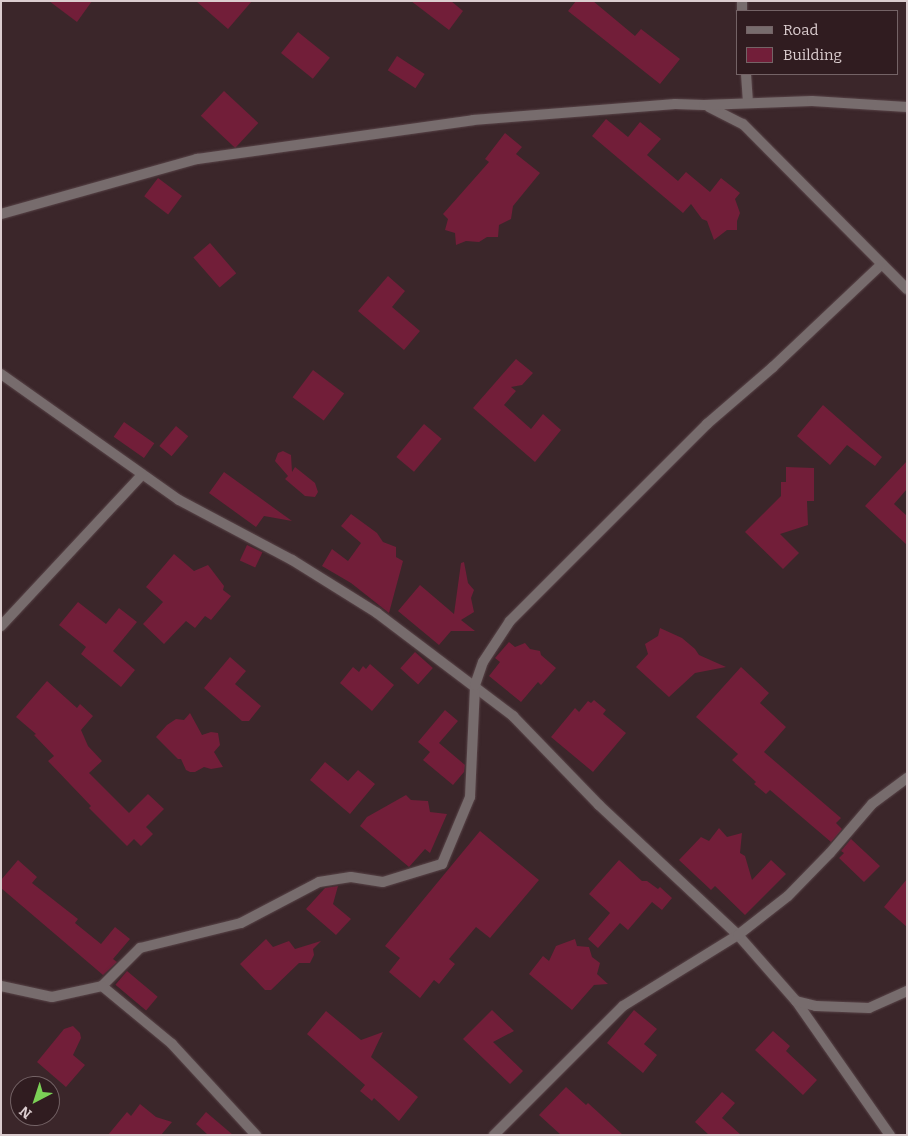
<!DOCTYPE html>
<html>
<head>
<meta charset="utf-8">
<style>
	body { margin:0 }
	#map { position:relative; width:908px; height:1136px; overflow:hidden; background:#3b262a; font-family:Bitter,serif }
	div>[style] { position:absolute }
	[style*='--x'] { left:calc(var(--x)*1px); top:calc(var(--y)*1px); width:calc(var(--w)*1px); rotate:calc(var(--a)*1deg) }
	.building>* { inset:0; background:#721e39; transform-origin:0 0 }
	.roads { filter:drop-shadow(0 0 1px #584448) drop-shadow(0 0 1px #584448) }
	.minor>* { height:10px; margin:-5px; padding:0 5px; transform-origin:5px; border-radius:5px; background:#776c6d }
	span { translate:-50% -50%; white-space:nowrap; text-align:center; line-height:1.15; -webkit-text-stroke:5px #301c20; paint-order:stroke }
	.frame { position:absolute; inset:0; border:2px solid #dbcdcf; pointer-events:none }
	.legend { position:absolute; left:736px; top:10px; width:162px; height:65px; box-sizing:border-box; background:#301c20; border:1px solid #746366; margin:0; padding:6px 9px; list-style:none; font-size:15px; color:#dbcdcf }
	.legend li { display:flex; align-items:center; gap:10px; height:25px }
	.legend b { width:25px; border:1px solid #746366 }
	.north { position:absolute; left:10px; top:1076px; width:50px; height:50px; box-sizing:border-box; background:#301c20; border:1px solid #746366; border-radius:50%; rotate:220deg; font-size:14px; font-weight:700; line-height:20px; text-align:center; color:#dbcdcf }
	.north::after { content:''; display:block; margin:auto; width:18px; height:22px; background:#7bd156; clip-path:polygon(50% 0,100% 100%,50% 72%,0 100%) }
</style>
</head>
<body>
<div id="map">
	<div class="building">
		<i style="clip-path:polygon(49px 1px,92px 1px,77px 22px)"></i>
		<i style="clip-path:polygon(196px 1px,252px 1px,228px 29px)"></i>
		<i style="clip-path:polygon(411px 1px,451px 1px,463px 11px,449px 30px)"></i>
		<i style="clip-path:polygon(576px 1px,593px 1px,635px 36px,641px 29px,680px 59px,660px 84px,568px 11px)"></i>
		<i style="left:298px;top:32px;width:41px;height:27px;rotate:39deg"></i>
		<i style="left:397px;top:56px;width:33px;height:17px;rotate:33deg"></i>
		<i style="left:224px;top:91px;width:47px;height:34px;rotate:43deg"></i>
		<i style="clip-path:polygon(606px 119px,628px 137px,640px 122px,661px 139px,647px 155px,678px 181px,686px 172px,710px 192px,721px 178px,740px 193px,735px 199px,740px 213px,737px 221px,737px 230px,727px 230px,714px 240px,707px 221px,702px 219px,691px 204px,683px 213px,592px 136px)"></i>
		<i style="clip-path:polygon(505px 133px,522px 147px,516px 154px,540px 173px,513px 206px,511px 219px,499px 225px,498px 237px,487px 237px,479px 242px,466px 241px,456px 245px,455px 233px,445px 230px,448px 219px,443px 214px,489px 162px,485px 159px)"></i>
		<i style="left:158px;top:178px;width:30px;height:23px;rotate:37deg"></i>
		<i style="left:210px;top:243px;width:40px;height:22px;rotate:49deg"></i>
		<i style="clip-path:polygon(388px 276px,405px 291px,392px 307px,420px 331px,404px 350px,358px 311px)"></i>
		<i style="clip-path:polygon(516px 359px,533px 373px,522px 385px,511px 387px,516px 391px,504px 405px,531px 429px,543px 414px,561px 430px,535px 462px,473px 408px)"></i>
		<i style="left:313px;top:370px;width:39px;height:34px;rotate:37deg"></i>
		<i style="clip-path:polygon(823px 405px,882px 457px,875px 466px,847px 445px,830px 465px,797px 436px)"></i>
		<i style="left:124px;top:422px;width:37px;height:18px;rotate:35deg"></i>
		<i style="left:424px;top:424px;width:23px;height:43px;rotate:40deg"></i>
		<i style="left:176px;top:426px;width:16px;height:26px;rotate:40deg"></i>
		<i style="clip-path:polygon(283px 451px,291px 455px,292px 472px,295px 467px,315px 483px,318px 492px,315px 497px,305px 496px,285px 479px,288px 476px,275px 461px,278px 453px)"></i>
		<i style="clip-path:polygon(907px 461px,907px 489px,894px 504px,907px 516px,907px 545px,865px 506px)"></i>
		<i style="clip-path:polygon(786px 467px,814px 468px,814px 501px,807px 501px,808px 525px,780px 534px,799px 553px,783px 569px,745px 532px,781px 496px,781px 482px,786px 482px)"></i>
		<i style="clip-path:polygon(224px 472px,292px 521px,264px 516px,256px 527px,209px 493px)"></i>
		<i style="clip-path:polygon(351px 514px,377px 533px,383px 542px,396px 547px,396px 557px,403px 561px,389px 613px,351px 583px,322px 566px,332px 549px,348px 561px,361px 543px,341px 526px)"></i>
		<i style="left:247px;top:545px;width:17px;height:17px;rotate:25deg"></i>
		<i style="clip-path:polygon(174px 554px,194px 571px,208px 565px,224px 586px,223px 590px,231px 596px,211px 620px,205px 616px,195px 628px,186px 621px,164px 644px,143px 624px,163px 602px,146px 587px)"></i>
		<i style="clip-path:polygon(464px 562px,468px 583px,474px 590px,471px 598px,474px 612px,461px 620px,475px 631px,451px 631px,439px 645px,398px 611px,420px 585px,454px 614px,461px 563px)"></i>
		<i style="clip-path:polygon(78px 602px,106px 624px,119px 608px,137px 622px,113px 651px,135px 670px,121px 687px,81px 654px,86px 647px,59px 625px)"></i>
		<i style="clip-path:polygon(660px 628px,682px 638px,695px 649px,699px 655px,726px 667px,695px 673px,669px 697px,636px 667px,648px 654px,645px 644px,658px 636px)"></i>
		<i style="clip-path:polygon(509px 642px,515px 647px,525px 643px,530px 649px,540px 651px,541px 655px,556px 668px,541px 685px,538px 682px,521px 702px,489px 676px,500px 662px,495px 658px)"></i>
		<i style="left:415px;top:652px;width:24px;height:22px;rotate:42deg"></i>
		<i style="clip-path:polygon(230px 657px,246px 671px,235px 684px,261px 706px,249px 721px,242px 721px,204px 688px)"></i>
		<i style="clip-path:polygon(370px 664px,394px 685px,372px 711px,340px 683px,353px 667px,359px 672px,363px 666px,366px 669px)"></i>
		<i style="clip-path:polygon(741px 667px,769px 693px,760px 703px,786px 727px,764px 752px,841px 818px,836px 823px,842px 829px,831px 842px,770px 790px,766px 794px,754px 784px,756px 782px,732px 760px,738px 754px,696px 717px)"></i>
		<i style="clip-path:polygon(47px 681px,77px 708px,80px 704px,93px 716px,81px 730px,88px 746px,102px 761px,89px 773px,129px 813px,148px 794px,164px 809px,146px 827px,153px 834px,141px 846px,134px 839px,127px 846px,89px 808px,91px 806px,48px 761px,54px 756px,34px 735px,36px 734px,16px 717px)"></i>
		<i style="clip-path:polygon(594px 700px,606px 710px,603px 714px,626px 733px,593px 772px,551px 737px,575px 708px,579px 712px,588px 701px,591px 703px)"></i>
		<i style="clip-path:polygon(445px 710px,458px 721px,439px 743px,465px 765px,464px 772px,453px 785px,423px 760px,430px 752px,418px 742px)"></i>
		<i style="clip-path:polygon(190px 713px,202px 735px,211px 732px,218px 733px,220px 745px,214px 752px,223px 767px,211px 769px,204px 767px,195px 772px,190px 772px,186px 770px,181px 759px,178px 759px,156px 737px,167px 725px,176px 719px,184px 720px)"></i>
		<i style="clip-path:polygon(325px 762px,348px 781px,358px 770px,375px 784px,350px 814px,310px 780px)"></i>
		<i style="clip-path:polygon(406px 795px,411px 800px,428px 801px,430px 812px,447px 814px,430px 853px,425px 849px,409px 867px,360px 826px,367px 817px)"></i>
		<i style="clip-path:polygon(719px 828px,727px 837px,742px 833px,740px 853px,745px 856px,752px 880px,771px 860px,786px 874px,745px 915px,715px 886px,711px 890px,679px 860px,701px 837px,709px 841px)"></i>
		<i style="clip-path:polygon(480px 831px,539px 880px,490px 938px,476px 927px,449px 959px,455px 964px,439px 984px,434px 980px,420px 998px,389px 972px,400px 958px,385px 946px)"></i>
		<i style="clip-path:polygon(851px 839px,880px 866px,864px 882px,839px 858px,844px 853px,841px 851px)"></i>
		<i style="clip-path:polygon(18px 860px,37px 877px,32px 883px,78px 919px,75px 923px,101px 944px,115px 927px,130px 939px,113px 959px,117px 962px,103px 975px,1px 888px,1px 880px)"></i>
		<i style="clip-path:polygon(619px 860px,642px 881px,647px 881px,658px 889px,660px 887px,672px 898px,662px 910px,652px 902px,628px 930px,620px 923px,598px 948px,588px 939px,610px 913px,589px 894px)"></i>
		<i style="clip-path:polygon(907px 879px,907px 927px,884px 907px)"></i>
		<i style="clip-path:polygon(338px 886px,333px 904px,351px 919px,336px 935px,306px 909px,325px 888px)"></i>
		<i style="clip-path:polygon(266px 939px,273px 947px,289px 941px,295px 949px,321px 941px,313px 949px,314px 955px,310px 963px,299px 963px,271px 990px,265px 990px,240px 964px)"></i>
		<i style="clip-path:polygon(575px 939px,577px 946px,589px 947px,592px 957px,600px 963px,597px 974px,608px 984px,594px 985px,572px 1010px,529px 974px,543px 956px,549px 961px,556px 946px)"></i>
		<i style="left:127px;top:971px;width:40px;height:18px;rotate:40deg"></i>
		<i style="clip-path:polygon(492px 1010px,514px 1031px,493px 1042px,523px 1071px,510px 1084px,463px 1039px)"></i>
		<i style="clip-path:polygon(634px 1010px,657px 1029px,644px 1044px,657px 1055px,643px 1073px,607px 1043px)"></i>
		<i style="clip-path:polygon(326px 1011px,361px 1040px,383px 1032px,371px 1057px,418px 1097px,399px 1121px,374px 1098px,372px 1101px,360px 1091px,365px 1085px,307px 1034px)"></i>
		<i style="clip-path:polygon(73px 1026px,80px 1033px,81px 1038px,73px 1055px,85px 1065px,66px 1087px,37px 1062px,64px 1029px)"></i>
		<i style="clip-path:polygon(773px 1031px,790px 1046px,786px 1051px,817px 1080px,803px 1095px,755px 1050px)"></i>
		<i style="clip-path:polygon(566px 1087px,586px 1105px,588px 1103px,623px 1135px,561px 1135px,539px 1115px)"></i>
		<i style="clip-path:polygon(722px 1092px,735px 1103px,722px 1118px,741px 1135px,709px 1135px,695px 1122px)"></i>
		<i style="clip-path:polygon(140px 1104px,156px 1117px,172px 1122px,161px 1135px,108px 1135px,127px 1112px,131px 1116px)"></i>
		<i style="clip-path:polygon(206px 1112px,233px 1135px,208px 1135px,196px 1124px)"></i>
	</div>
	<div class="roads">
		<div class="minor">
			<i style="--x:742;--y:1;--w:10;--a:90"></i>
			<i style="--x:746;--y:74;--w:29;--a:86"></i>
			<i style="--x:709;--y:107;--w:38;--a:27"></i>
			<i style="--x:743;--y:124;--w:233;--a:45.2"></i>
			<i style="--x:1;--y:214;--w:204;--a:-15.7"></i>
			<i style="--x:197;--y:159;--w:279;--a:-8"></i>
			<i style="--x:473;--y:120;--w:203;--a:-4.5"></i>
			<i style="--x:675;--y:104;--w:29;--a:2"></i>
			<i style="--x:704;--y:105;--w:108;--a:-2.1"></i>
			<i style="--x:812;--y:101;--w:95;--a:3.6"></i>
			<i style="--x:1;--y:374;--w:218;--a:35.3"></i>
			<i style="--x:179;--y:500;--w:128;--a:28"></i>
			<i style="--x:292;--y:560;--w:100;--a:31.9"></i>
			<i style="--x:377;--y:613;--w:171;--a:37.1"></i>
			<i style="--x:513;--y:716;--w:124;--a:46"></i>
			<i style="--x:599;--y:805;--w:190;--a:43.1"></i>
			<i style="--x:738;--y:935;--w:88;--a:48.7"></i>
			<i style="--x:796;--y:1001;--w:164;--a:55"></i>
			<i style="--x:1;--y:626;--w:207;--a:-47"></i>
			<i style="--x:1;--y:986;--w:52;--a:12.2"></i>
			<i style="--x:52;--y:997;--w:51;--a:-12.4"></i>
			<i style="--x:102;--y:986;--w:54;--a:-45"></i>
			<i style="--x:140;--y:948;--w:104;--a:-13.9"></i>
			<i style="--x:241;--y:923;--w:88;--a:-27.7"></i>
			<i style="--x:319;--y:882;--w:32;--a:-9"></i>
			<i style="--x:351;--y:877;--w:32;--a:9"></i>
			<i style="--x:383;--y:882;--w:62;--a:-17"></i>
			<i style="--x:442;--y:864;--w:73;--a:-67.3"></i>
			<i style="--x:470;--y:797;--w:112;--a:-87.4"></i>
			<i style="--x:475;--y:685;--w:24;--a:-71"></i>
			<i style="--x:483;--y:662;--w:49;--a:-56.6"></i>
			<i style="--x:510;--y:621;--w:279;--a:-45"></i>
			<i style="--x:707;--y:424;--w:87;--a:-40.8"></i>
			<i style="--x:773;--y:367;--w:149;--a:-43.4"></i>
			<i style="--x:102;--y:986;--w:91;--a:39.6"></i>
			<i style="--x:172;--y:1044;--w:124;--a:47.3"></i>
			<i style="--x:796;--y:1001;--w:21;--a:14"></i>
			<i style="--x:816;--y:1006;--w:53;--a:2.2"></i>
			<i style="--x:869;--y:1008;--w:42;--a:-24.1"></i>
			<i style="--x:494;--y:1135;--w:182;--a:-45"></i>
			<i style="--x:623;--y:1006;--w:135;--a:-31.7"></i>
			<i style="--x:738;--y:935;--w:63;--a:-38"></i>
			<i style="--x:788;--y:896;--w:60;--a:-45.7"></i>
			<i style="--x:830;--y:853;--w:65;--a:-49.4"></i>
			<i style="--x:872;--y:804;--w:44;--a:-36.6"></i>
		</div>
	</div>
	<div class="frame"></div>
	<ul class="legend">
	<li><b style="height:6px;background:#776c6d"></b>Road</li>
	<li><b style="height:14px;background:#721e39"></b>Building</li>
	</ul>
	<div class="north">N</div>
</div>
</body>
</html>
